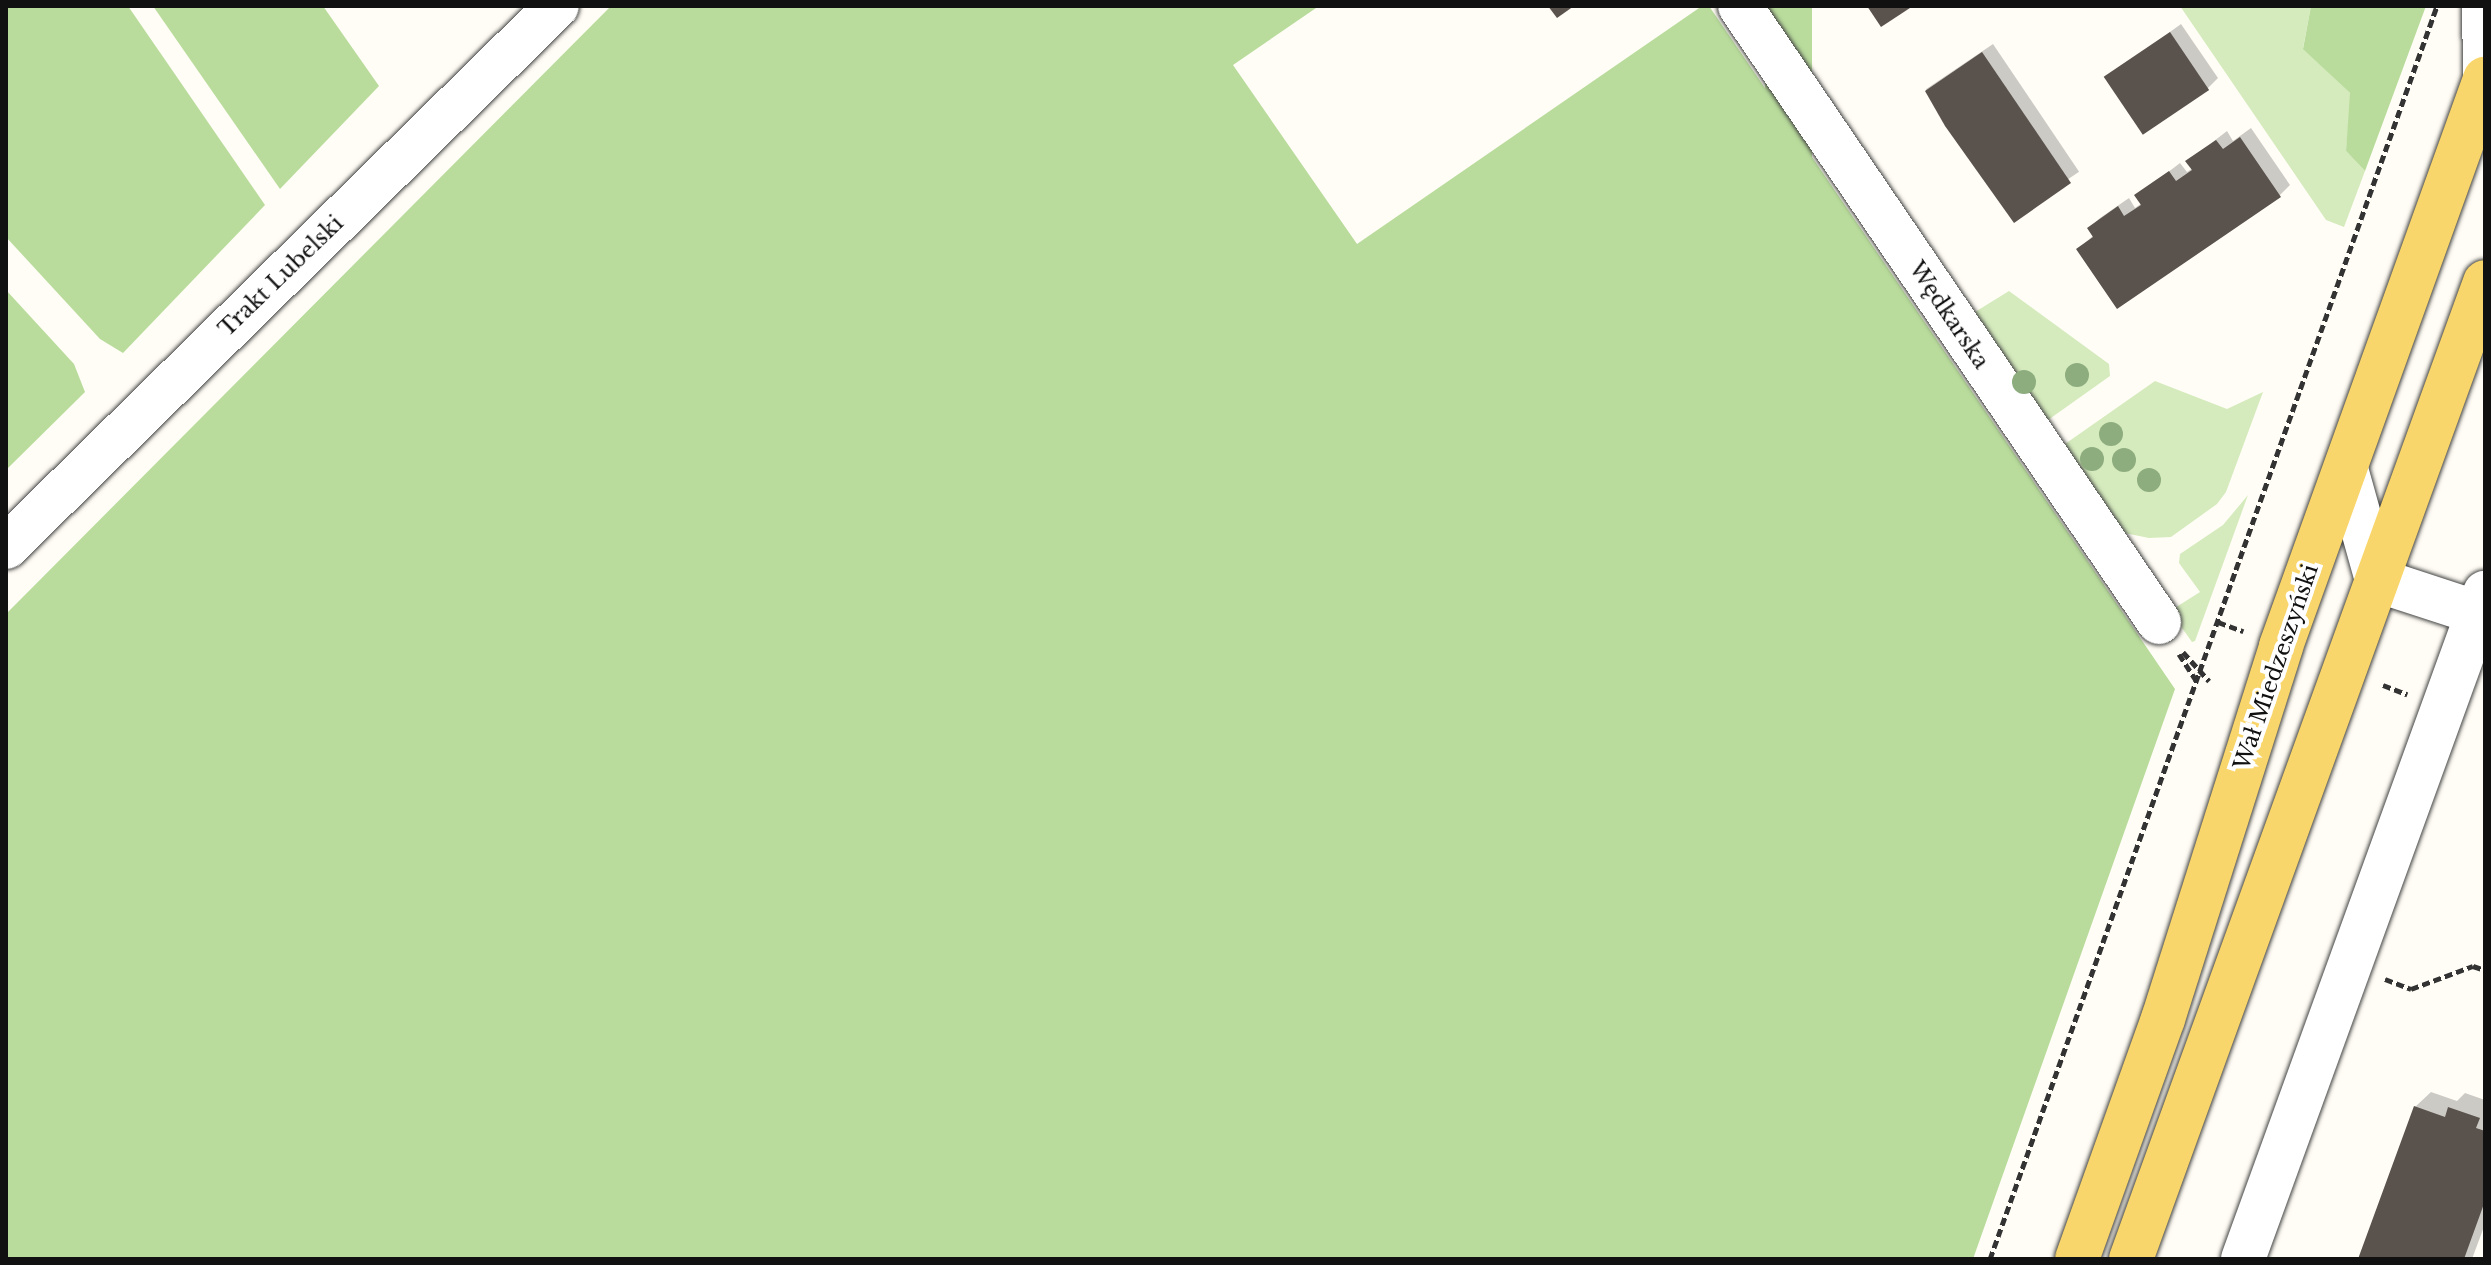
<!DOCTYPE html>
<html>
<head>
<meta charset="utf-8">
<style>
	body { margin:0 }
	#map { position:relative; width:2491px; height:1265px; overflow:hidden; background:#fffdf5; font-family:"Libre Baskerville",serif }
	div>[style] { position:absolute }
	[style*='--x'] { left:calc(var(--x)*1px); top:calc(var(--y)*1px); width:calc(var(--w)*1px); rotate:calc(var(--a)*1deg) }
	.green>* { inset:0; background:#d5ebbd }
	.forest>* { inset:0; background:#b9dc9c; transform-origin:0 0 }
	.shadow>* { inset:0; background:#0003; transform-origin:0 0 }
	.building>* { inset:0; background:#5a524d; transform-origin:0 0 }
	.path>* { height:5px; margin-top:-2.5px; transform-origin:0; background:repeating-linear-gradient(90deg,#333 0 8px,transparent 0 12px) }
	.roads { filter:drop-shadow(0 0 2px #444) drop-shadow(0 0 2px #444) }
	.minor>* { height:44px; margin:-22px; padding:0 22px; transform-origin:22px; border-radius:22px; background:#fff }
	.major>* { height:44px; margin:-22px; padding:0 22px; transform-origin:22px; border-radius:22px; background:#f9d66b }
	.trees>* { width:24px; height:24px; margin:-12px; border-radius:50%; background:#8dad7f }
	span { translate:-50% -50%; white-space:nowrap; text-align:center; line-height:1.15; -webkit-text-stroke:8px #fff; paint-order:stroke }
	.street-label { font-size:22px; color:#111 }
	.frame { position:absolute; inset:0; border:8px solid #111; pointer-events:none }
</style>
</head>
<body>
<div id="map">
	<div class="green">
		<i style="clip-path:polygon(2180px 6px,2311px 6px,2303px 48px,2351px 94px,2346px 151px,2365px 171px,2344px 227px,2326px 220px)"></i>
		<i style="clip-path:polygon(2009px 291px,2109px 364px,2110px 376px,2048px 420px,1975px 312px)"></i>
		<i style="clip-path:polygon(2155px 381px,2227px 409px,2263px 392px,2226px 492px,2217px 504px,2171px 537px,2149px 538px,2110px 530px,2064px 461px,2065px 444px)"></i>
		<i style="clip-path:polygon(2248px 495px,2195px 641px,2192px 642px,2170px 611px,2200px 592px,2179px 563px,2180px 554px,2223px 525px)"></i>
	</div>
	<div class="forest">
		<i style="clip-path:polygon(6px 6px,128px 6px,265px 205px,123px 353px,100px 339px,6px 237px)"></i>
		<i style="clip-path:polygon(153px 6px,323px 6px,379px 86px,280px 189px)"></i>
		<i style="clip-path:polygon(611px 6px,1319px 6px,1233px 65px,1357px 244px,1702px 6px,1709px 6px,2175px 689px,1973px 1259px,6px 1259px,6px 614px)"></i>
		<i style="left:1765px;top:6px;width:47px;height:337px"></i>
		<i style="clip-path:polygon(2311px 6px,2426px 6px,2365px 171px,2346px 151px,2350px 93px,2303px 49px)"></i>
		<i style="clip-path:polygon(6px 290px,74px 364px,85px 392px,6px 470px)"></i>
	</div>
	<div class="shadow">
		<i style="clip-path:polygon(2181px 24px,2218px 78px,2208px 88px,2106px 78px)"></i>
		<i style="left:1993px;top:44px;width:154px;height:81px;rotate:56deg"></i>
		<i style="clip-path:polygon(2251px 128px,2290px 185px,2280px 195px,2078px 249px,2094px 235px,2089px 228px,2100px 218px,2129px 198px,2135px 208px,2142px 203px,2137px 196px,2180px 163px,2187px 172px,2193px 168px,2188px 161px,2227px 131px,2233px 141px)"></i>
		<i style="clip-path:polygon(2431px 1092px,2457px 1101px,2465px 1093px,2485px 1100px,2485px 1224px,2472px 1259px,2360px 1259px,2415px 1107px)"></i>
	</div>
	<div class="building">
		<i style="clip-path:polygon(1548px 6px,1574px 6px,1557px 18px)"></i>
		<i style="clip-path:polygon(1867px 6px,1913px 6px,1881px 27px)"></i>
		<i style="left:2170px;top:32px;width:70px;height:80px;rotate:56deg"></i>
		<i style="clip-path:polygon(1982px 52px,2071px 183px,2014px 223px,1945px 126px,1925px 91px)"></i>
		<i style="clip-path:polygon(2240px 137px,2281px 197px,2117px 309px,2076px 249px,2093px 237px,2087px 228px,2118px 206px,2124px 216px,2141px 205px,2134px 195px,2169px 171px,2176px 181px,2192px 170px,2185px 161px,2216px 140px,2223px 149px)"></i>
		<i style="clip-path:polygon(2414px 1106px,2445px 1117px,2448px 1107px,2480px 1118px,2476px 1128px,2485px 1131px,2485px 1201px,2464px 1259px,2358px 1259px)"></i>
	</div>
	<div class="path">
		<i style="--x:2218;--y:622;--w:27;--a:20"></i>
		<i style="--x:2183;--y:652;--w:39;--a:48"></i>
		<i style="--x:2179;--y:654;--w:33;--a:57"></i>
		<i style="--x:2383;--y:685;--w:26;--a:21"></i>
		<i style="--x:2385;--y:979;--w:28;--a:21"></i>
		<i style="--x:2411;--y:989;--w:66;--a:-20.4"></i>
		<i style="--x:2473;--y:966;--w:13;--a:18"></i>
		<i style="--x:1990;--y:1259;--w:1330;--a:-70.37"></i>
	</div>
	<div class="roads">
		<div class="minor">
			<i style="--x:1740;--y:6;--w:745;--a:55.78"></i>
			<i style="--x:2484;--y:6;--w:67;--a:89.1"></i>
			<i style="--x:2346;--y:469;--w:115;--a:74.4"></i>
			<i style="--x:2377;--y:580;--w:106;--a:18.1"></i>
			<i style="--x:6;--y:547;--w:772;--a:-44.48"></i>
			<i style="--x:2243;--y:1259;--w:709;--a:-70.03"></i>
		</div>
		<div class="major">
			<i style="--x:2077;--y:1259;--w:255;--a:-70.3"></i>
			<i style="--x:2163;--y:1019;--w:391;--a:-72.4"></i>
			<i style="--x:2281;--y:646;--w:603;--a:-70.21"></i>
			<i style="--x:2131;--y:1259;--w:1039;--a:-70.08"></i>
		</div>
	</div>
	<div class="trees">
		<i style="left:2077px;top:375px"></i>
		<i style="left:2024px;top:382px"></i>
		<i style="left:2111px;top:434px"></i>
		<i style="left:2092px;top:459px"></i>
		<i style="left:2124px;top:460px"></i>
		<i style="left:2149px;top:480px"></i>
	</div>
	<div class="street-label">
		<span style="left:281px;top:276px;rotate:-44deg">Trakt Lubelski</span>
		<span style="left:1949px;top:315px;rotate:56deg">Wędkarska</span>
		<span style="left:2276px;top:667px;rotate:-71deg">Wał Miedzeszyński</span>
	</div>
	<div class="frame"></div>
</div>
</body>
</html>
